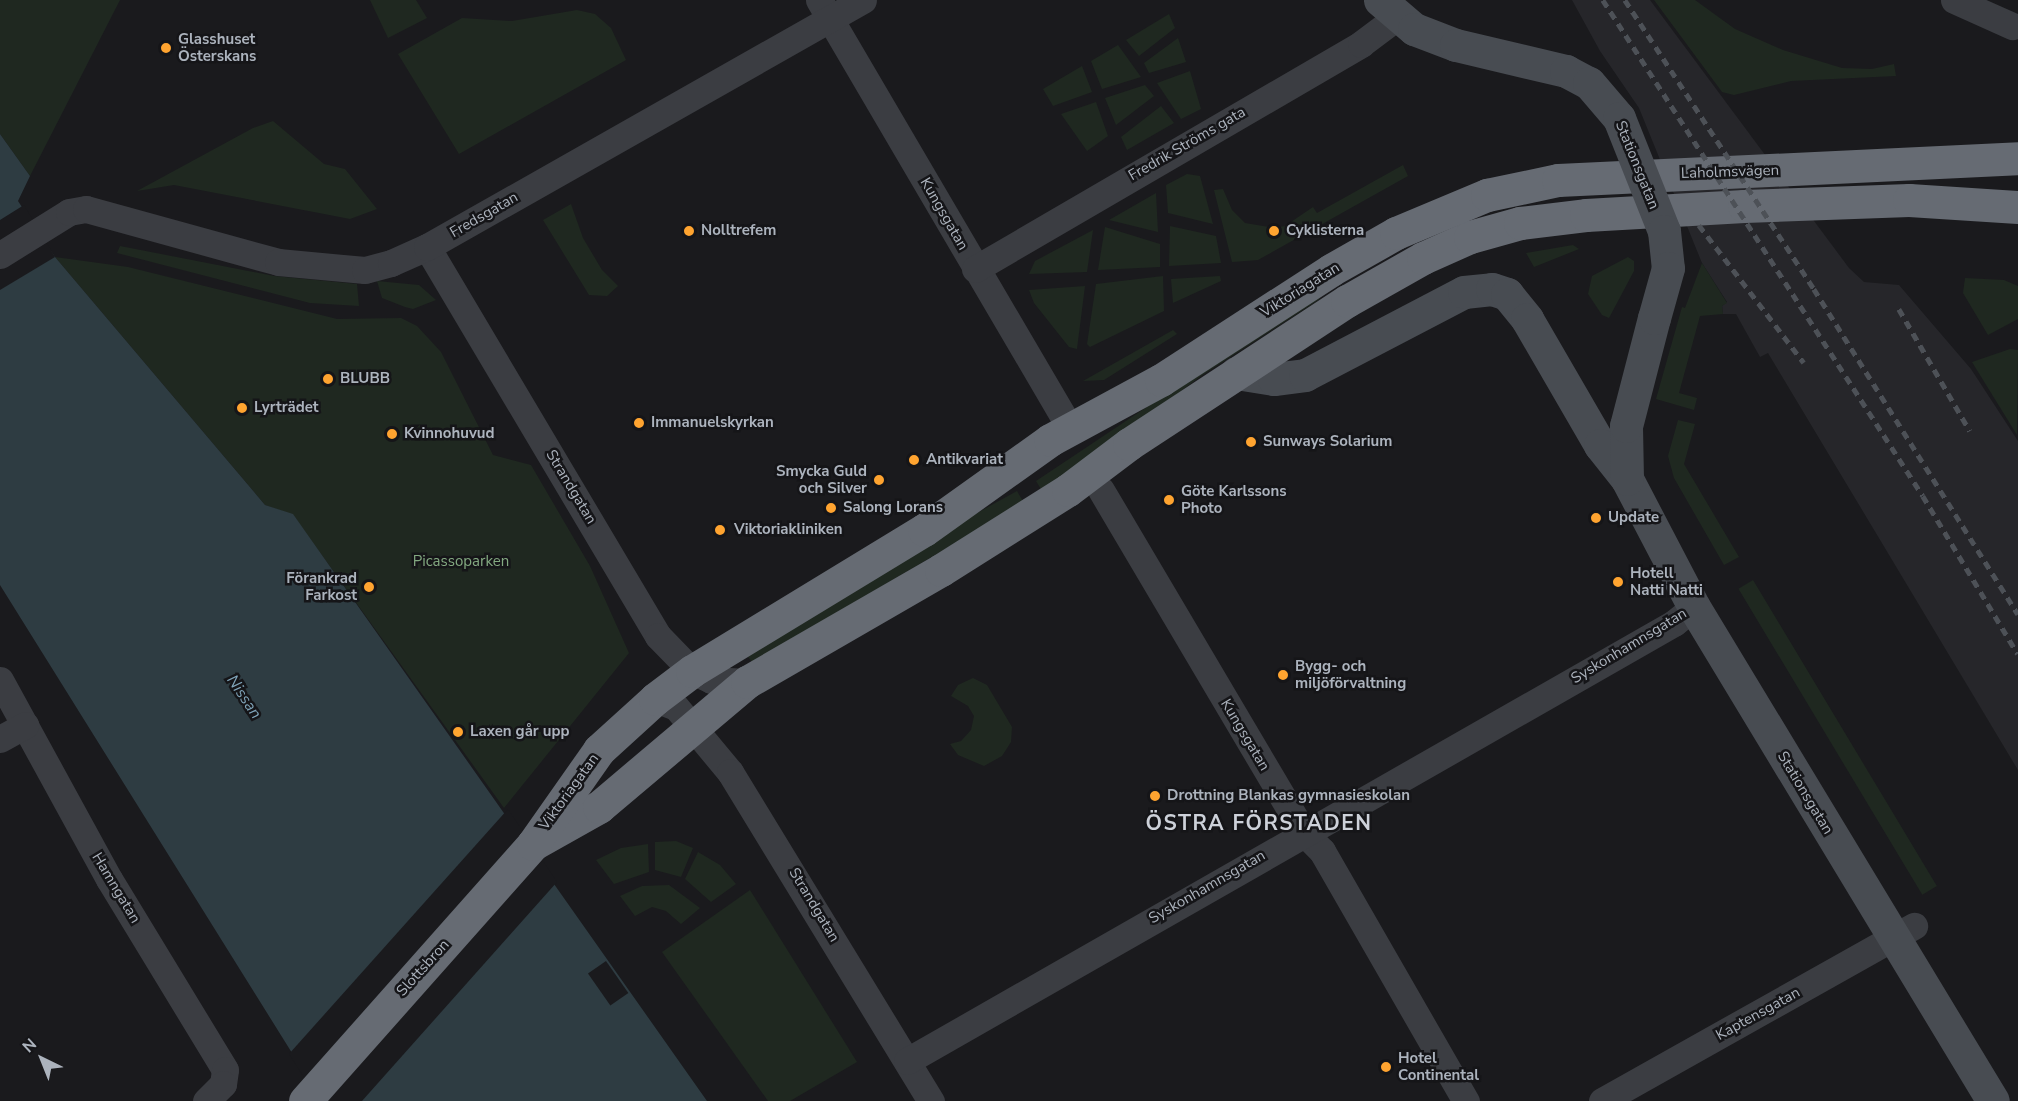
<!DOCTYPE html>
<html>
<head>
<meta charset="utf-8">
<style>
	body { margin:0 }
	#map { position:relative; width:2018px; height:1101px; overflow:hidden; background:#1a1a1d; font-family:"Nunito Sans",sans-serif }
	div>[style] { position:absolute }
	[style*='--x'] { left:calc(var(--x)*1px); top:calc(var(--y)*1px); width:calc(var(--w)*1px); rotate:calc(var(--a)*1deg) }
	.built>* { inset:0; background:#26262a }
	.green>* { inset:0; background:#1f2820; transform-origin:0 0 }
	.water>* { inset:0; background:#2e3c42 }
	.pier>* { inset:0; background:#1a1a1d; transform-origin:0 0 }
	.street>* { height:27px; margin:-13.5px; padding:0 13.5px; transform-origin:13.5px; border-radius:13.5px; background:#3b3d42 }
	.secondary>* { height:33px; margin:-16.5px; padding:0 16.5px; transform-origin:16.5px; border-radius:16.5px; background:#484c52 }
	.highway>* { height:33px; margin:-16.5px; padding:0 16.5px; transform-origin:16.5px; border-radius:16.5px; background:#666b73 }
	.rail>* { height:4.5px; margin-top:-2.25px; transform-origin:0; background:repeating-linear-gradient(90deg,#4d5157 0 8px,transparent 0 14px) }
	.secondary-bridge>* { height:33px; margin:-16.5px; padding:0 16.5px; transform-origin:16.5px; border-radius:16.5px; background:#484c52 }
	.dots>* { width:16px; height:16px; translate:-50% -50%; box-sizing:border-box; border:3px solid #151518; border-radius:50% }
	span { translate:-50% -50%; white-space:nowrap; text-align:center; line-height:1.15; -webkit-text-stroke:5px #151518; paint-order:stroke }
	.poi-label { font-size:15px; color:#acb3bd; font-weight:700 }
	.left { translate:0 -50%; text-align:left }
	.right { translate:-100% -50%; text-align:right }
	.street-label { font-size:15px; color:#acb3bd }
	.park-label { font-size:15px; color:#83a981 }
	.water-label { font-size:16px; color:#80a5ba; font-style:italic }
	.district-label { font-size:21px; color:#cdd1d9; font-weight:700; letter-spacing:1.5px }
	.north { position:absolute; left:12px; top:1029px; width:60px; height:60px; -webkit-text-stroke:4px #151518; paint-order:stroke; rotate:317deg; font-size:16px; font-weight:700; line-height:24px; text-align:center; color:#acb3bd }
	.north::after { content:''; display:block; margin:auto; width:21px; height:27px; background:#acb3bd; clip-path:polygon(50% 0,100% 100%,50% 72%,0 100%) }
</style>
</head>
<body>
<div id="map">
	<div class="built">
		<i style="clip-path:polygon(1572px 0,1650px 0,1849px 268px,1864px 282px,1899px 285px,1971px 369px,2018px 441px,2018px 770px,1768px 353px,1760px 357px,1736px 314px,1723px 314px,1722px 306px,1727px 302px,1702px 263px,1639px 108px,1600px 51px)"></i>
	</div>
	<div class="green">
		<i style="clip-path:polygon(0 0,120px 0,30px 176px,0 134px)"></i>
		<i style="clip-path:polygon(370px 0,416px 0,427px 18px,388px 38px)"></i>
		<i style="clip-path:polygon(1654px 0,1695px 0,1735px 29px,1783px 50px,1842px 68px,1872px 69px,1894px 64px,1896px 76px,1791px 81px,1734px 95px,1722px 92px)"></i>
		<i style="clip-path:polygon(577px 10px,595px 14px,611px 28px,626px 60px,459px 154px,398px 54px,462px 18px,512px 21px)"></i>
		<i style="clip-path:polygon(1169px 14px,1175px 28px,1139px 56px,1126px 40px)"></i>
		<i style="clip-path:polygon(1178px 38px,1186px 62px,1149px 73px,1144px 63px)"></i>
		<i style="clip-path:polygon(1118px 45px,1141px 77px,1102px 89px,1091px 61px)"></i>
		<i style="clip-path:polygon(1082px 66px,1092px 92px,1053px 106px,1043px 89px)"></i>
		<i style="clip-path:polygon(1190px 71px,1201px 109px,1181px 119px,1157px 83px)"></i>
		<i style="clip-path:polygon(1145px 85px,1154px 96px,1116px 125px,1105px 98px)"></i>
		<i style="clip-path:polygon(1096px 102px,1108px 136px,1087px 151px,1061px 114px)"></i>
		<i style="clip-path:polygon(1161px 106px,1174px 123px,1127px 150px,1121px 137px)"></i>
		<i style="clip-path:polygon(273px 121px,324px 164px,345px 169px,377px 209px,350px 219px,174px 185px,137px 191px,253px 128px)"></i>
		<i style="clip-path:polygon(1403px 165px,1408px 176px,1258px 260px,1232px 262px,1214px 190px,1223px 189px,1232px 210px,1245px 223px,1275px 228px,1285px 226px,1313px 207px,1317px 213px)"></i>
		<i style="clip-path:polygon(1187px 174px,1200px 176px,1213px 224px,1168px 213px,1166px 185px)"></i>
		<i style="clip-path:polygon(1156px 193px,1158px 232px,1109px 220px)"></i>
		<i style="clip-path:polygon(571px 204px,583px 238px,602px 270px,618px 286px,607px 296px,589px 295px,543px 220px)"></i>
		<i style="clip-path:polygon(1170px 226px,1216px 236px,1221px 263px,1169px 266px)"></i>
		<i style="clip-path:polygon(1105px 227px,1160px 244px,1160px 267px,1098px 270px)"></i>
		<i style="clip-path:polygon(1093px 230px,1087px 272px,1029px 274px,1035px 261px)"></i>
		<i style="clip-path:polygon(1573px 245px,1579px 249px,1534px 267px,1526px 253px)"></i>
		<i style="clip-path:polygon(120px 246px,274px 276px,357px 284px,359px 306px,310px 303px,117px 253px)"></i>
		<i style="clip-path:polygon(55px 257px,128px 267px,337px 319px,401px 318px,417px 326px,441px 352px,493px 455px,531px 465px,590px 566px,629px 653px,504px 808px,293px 515px,265px 505px)"></i>
		<i style="clip-path:polygon(1628px 257px,1634px 261px,1634px 271px,1609px 318px,1602px 315px,1588px 294px,1592px 276px)"></i>
		<i style="clip-path:polygon(1702px 263px,1727px 303px,1722px 306px,1723px 314px,1700px 316px,1679px 393px,1697px 398px,1694px 410px,1656px 399px,1682px 307px,1685px 308px)"></i>
		<i style="clip-path:polygon(1163px 276px,1164px 311px,1090px 347px,1087px 344px,1096px 284px)"></i>
		<i style="clip-path:polygon(1220px 276px,1221px 281px,1173px 303px,1171px 279px)"></i>
		<i style="clip-path:polygon(1965px 278px,2004px 280px,2018px 286px,2018px 319px,1988px 335px,1963px 293px)"></i>
		<i style="clip-path:polygon(377px 281px,419px 285px,436px 300px,413px 309px,405px 307px,382px 298px)"></i>
		<i style="clip-path:polygon(1085px 286px,1077px 349px,1069px 347px,1034px 303px,1029px 290px)"></i>
		<i style="clip-path:polygon(1316px 294px,1320px 299px,1201px 376px,1044px 494px,1036px 481px)"></i>
		<i style="clip-path:polygon(1173px 330px,1177px 334px,1104px 380px,1083px 381px)"></i>
		<i style="clip-path:polygon(2010px 349px,2018px 350px,2017px 435px,1972px 362px)"></i>
		<i style="clip-path:polygon(1678px 420px,1695px 424px,1684px 464px,1739px 557px,1724px 565px,1674px 478px,1668px 456px)"></i>
		<i style="clip-path:polygon(1017px 491px,1024px 503px,752px 662px,745px 653px,928px 540px)"></i>
		<i style="left:1753px;top:580px;width:357px;height:17px;rotate:59deg"></i>
		<i style="clip-path:polygon(973px 678px,987px 685px,1012px 727px,1011px 742px,1002px 756px,984px 766px,958px 755px,950px 744px,961px 741px,971px 730px,974px 716px,968px 706px,951px 696px,958px 685px)"></i>
		<i style="clip-path:polygon(676px 841px,693px 848px,681px 877px,655px 870px,655px 842px)"></i>
		<i style="clip-path:polygon(648px 844px,649px 872px,614px 884px,596px 860px,621px 848px)"></i>
		<i style="clip-path:polygon(698px 852px,720px 865px,736px 884px,711px 902px,685px 879px)"></i>
		<i style="clip-path:polygon(669px 885px,700px 908px,681px 924px,666px 911px,652px 907px,635px 916px,620px 896px,642px 886px)"></i>
		<i style="clip-path:polygon(750px 890px,857px 1062px,790px 1101px,768px 1101px,662px 952px)"></i>
	</div>
	<div class="water">
		<i style="clip-path:polygon(0 134px,30px 176px,18px 201px,55px 257px,265px 505px,293px 514px,707px 1101px,322px 1101px,0 585px)"></i>
	</div>
	<div class="pier">
		<i style="clip-path:polygon(24px 205px,55px 257px,0 290px,0 220px)"></i>
		<i style="clip-path:polygon(508px 809px,557px 882px,362px 1101px,319px 1101px,289px 1054px)"></i>
		<i style="left:606px;top:961px;width:39px;height:22px;rotate:55deg"></i>
	</div>
	<div class="street">
		<i style="--x:819;--y:0;--w:496;--a:59.6"></i>
		<i style="--x:1954;--y:0;--w:64;--a:24.1"></i>
		<i style="--x:427;--y:247;--w:452;--a:59.3"></i>
		<i style="--x:658;--y:636;--w:49;--a:45.8"></i>
		<i style="--x:692;--y:671;--w:21;--a:25"></i>
		<i style="--x:711;--y:680;--w:36;--a:3"></i>
		<i style="--x:0;--y:255;--w:81;--a:-31.9"></i>
		<i style="--x:69;--y:212;--w:17;--a:-10"></i>
		<i style="--x:86;--y:209;--w:199;--a:15.4"></i>
		<i style="--x:278;--y:262;--w:87;--a:5.3"></i>
		<i style="--x:365;--y:270;--w:27;--a:-15"></i>
		<i style="--x:391;--y:263;--w:39;--a:-24"></i>
		<i style="--x:427;--y:247;--w:501;--a:-29.53"></i>
		<i style="--x:975;--y:269;--w:447;--a:-30.2"></i>
		<i style="--x:1361;--y:44;--w:45;--a:-36.9"></i>
		<i style="--x:1101;--y:490;--w:397;--a:59.4"></i>
		<i style="--x:1303;--y:832;--w:27;--a:45"></i>
		<i style="--x:1322;--y:851;--w:289;--a:60.1"></i>
		<i style="--x:0;--y:680;--w:227;--a:61.3"></i>
		<i style="--x:109;--y:879;--w:223;--a:58.7"></i>
		<i style="--x:225;--y:1070;--w:14;--a:98"></i>
		<i style="--x:223;--y:1084;--w:24;--a:135"></i>
		<i style="--x:655;--y:699;--w:22;--a:21"></i>
		<i style="--x:676;--y:707;--w:85;--a:50.3"></i>
		<i style="--x:730;--y:772;--w:386;--a:58.6"></i>
		<i style="--x:0;--y:739;--w:29;--a:-29"></i>
		<i style="--x:907;--y:1061;--w:883;--a:-29.73"></i>
		<i style="--x:1674;--y:623;--w:26;--a:-39"></i>
		<i style="--x:1602;--y:1101;--w:358;--a:-29.3"></i>
	</div>
	<div class="secondary">
		<i style="--x:1380;--y:0;--w:45;--a:40.5"></i>
		<i style="--x:1414;--y:29;--w:45;--a:20.9"></i>
		<i style="--x:1456;--y:45;--w:113;--a:13.3"></i>
		<i style="--x:1566;--y:71;--w:26;--a:28"></i>
		<i style="--x:1236;--y:373;--w:38;--a:9"></i>
		<i style="--x:1274;--y:379;--w:31;--a:-7"></i>
		<i style="--x:1305;--y:375;--w:179;--a:-27.6"></i>
		<i style="--x:1464;--y:292;--w:28;--a:-6"></i>
		<i style="--x:1492;--y:289;--w:16;--a:18"></i>
		<i style="--x:1507;--y:294;--w:32;--a:51"></i>
		<i style="--x:1527;--y:319;--w:146;--a:59.9"></i>
		<i style="--x:1600;--y:445;--w:43;--a:51.5"></i>
		<i style="--x:1627;--y:479;--w:144;--a:62.4"></i>
		<i style="--x:1694;--y:607;--w:577;--a:58.82"></i>
		<i style="--x:1627;--y:479;--w:53;--a:-91.1"></i>
		<i style="--x:1626;--y:426;--w:112;--a:-75.5"></i>
	</div>
	<div class="highway">
		<i style="--x:533;--y:844;--w:76;--a:-29.3"></i>
		<i style="--x:599;--y:807;--w:194;--a:-40.2"></i>
		<i style="--x:747;--y:682;--w:224;--a:-30"></i>
		<i style="--x:941;--y:570;--w:150;--a:-32.2"></i>
		<i style="--x:1068;--y:490;--w:76;--a:-37"></i>
		<i style="--x:1129;--y:444;--w:261;--a:-33.3"></i>
		<i style="--x:1347;--y:301;--w:87;--a:-29.5"></i>
		<i style="--x:1423;--y:258;--w:51;--a:-24.1"></i>
		<i style="--x:1470;--y:237;--w:52;--a:-15.6"></i>
		<i style="--x:1520;--y:223;--w:66;--a:-6.9"></i>
		<i style="--x:1586;--y:215;--w:158;--a:-3.3"></i>
		<i style="--x:1744;--y:206;--w:165;--a:-2.1"></i>
		<i style="--x:1909;--y:200;--w:109;--a:3.7"></i>
		<i style="--x:305;--y:1101;--w:344;--a:-48.4"></i>
		<i style="--x:533;--y:844;--w:115;--a:-54.9"></i>
		<i style="--x:599;--y:750;--w:76;--a:-42.3"></i>
		<i style="--x:655;--y:699;--w:46;--a:-37.1"></i>
		<i style="--x:692;--y:671;--w:271;--a:-31.3"></i>
		<i style="--x:924;--y:530;--w:155;--a:-35.5"></i>
		<i style="--x:1050;--y:440;--w:126;--a:-28.4"></i>
		<i style="--x:1161;--y:380;--w:202;--a:-32.9"></i>
		<i style="--x:1331;--y:270;--w:75;--a:-29.6"></i>
		<i style="--x:1396;--y:233;--w:99;--a:-22.7"></i>
		<i style="--x:1487;--y:195;--w:73;--a:-11.9"></i>
		<i style="--x:1558;--y:180;--w:461;--a:-2.7"></i>
	</div>
	<div class="rail">
		<i style="--x:1603;--y:0;--w:590;--a:57.17"></i>
		<i style="--x:1923;--y:496;--w:184;--a:59"></i>
		<i style="--x:1625;--y:0;--w:345;--a:56.8"></i>
		<i style="--x:1814;--y:289;--w:384;--a:57.9"></i>
		<i style="--x:1699;--y:225;--w:173;--a:52.7"></i>
		<i style="--x:1899;--y:309;--w:141;--a:59.8"></i>
	</div>
	<div class="secondary-bridge">
		<i style="--x:1589;--y:83;--w:46;--a:49.4"></i>
		<i style="--x:1619;--y:118;--w:122;--a:68.3"></i>
		<i style="--x:1664;--y:231;--w:37;--a:84"></i>
		<i style="--x:1668;--y:268;--w:52;--a:105.6"></i>
	</div>
	<div class="dots">
		<i style="left:166px;top:48px;background:#ffa430"></i>
		<i style="left:689px;top:231px;background:#ffa430"></i>
		<i style="left:1274px;top:231px;background:#ffa430"></i>
		<i style="left:328px;top:379px;background:#ffa430"></i>
		<i style="left:242px;top:408px;background:#ffa430"></i>
		<i style="left:639px;top:423px;background:#ffa430"></i>
		<i style="left:392px;top:434px;background:#ffa430"></i>
		<i style="left:1251px;top:442px;background:#ffa430"></i>
		<i style="left:914px;top:460px;background:#ffa430"></i>
		<i style="left:879px;top:480px;background:#ffa430"></i>
		<i style="left:1169px;top:500px;background:#ffa430"></i>
		<i style="left:831px;top:508px;background:#ffa430"></i>
		<i style="left:1596px;top:518px;background:#ffa430"></i>
		<i style="left:720px;top:530px;background:#ffa430"></i>
		<i style="left:1618px;top:582px;background:#ffa430"></i>
		<i style="left:369px;top:587px;background:#ffa430"></i>
		<i style="left:1283px;top:675px;background:#ffa430"></i>
		<i style="left:458px;top:732px;background:#ffa430"></i>
		<i style="left:1155px;top:796px;background:#ffa430"></i>
		<i style="left:1386px;top:1067px;background:#ffa430"></i>
	</div>
	<div class="poi-label">
		<span class="left" style="left:178px;top:48px">Glasshuset<br>Österskans</span>
		<span class="left" style="left:701px;top:231px">Nolltrefem</span>
		<span class="left" style="left:1286px;top:231px">Cyklisterna</span>
		<span class="left" style="left:340px;top:379px">BLUBB</span>
		<span class="left" style="left:254px;top:408px">Lyrträdet</span>
		<span class="left" style="left:651px;top:423px">Immanuelskyrkan</span>
		<span class="left" style="left:404px;top:434px">Kvinnohuvud</span>
		<span class="left" style="left:1263px;top:442px">Sunways Solarium</span>
		<span class="left" style="left:926px;top:460px">Antikvariat</span>
		<span class="right" style="left:867px;top:480px">Smycka Guld<br>och Silver</span>
		<span class="left" style="left:1181px;top:500px">Göte Karlssons<br>Photo</span>
		<span class="left" style="left:843px;top:508px">Salong Lorans</span>
		<span class="left" style="left:1608px;top:518px">Update</span>
		<span class="left" style="left:734px;top:530px">Viktoriakliniken</span>
		<span class="left" style="left:1630px;top:582px">Hotell<br>Natti Natti</span>
		<span class="right" style="left:357px;top:587px">Förankrad<br>Farkost</span>
		<span class="left" style="left:1295px;top:675px">Bygg- och<br>miljöförvaltning</span>
		<span class="left" style="left:470px;top:732px">Laxen går upp</span>
		<span class="left" style="left:1167px;top:796px">Drottning Blankas gymnasieskolan</span>
		<span class="left" style="left:1398px;top:1067px">Hotel<br>Continental</span>
	</div>
	<div class="street-label">
		<span style="left:1187px;top:144px;rotate:-30deg">Fredrik Ströms gata</span>
		<span style="left:1637px;top:165px;rotate:68deg">Stationsgatan</span>
		<span style="left:1730px;top:172px;rotate:-2deg">Laholmsvägen</span>
		<span style="left:944px;top:214px;rotate:60deg">Kungsgatan</span>
		<span style="left:484px;top:215px;rotate:-30deg">Fredsgatan</span>
		<span style="left:1300px;top:290px;rotate:-32deg">Viktoriagatan</span>
		<span style="left:571px;top:487px;rotate:59deg">Strandgatan</span>
		<span style="left:1629px;top:646px;rotate:-31deg">Syskonhamnsgatan</span>
		<span style="left:1245px;top:735px;rotate:59deg">Kungsgatan</span>
		<span style="left:569px;top:792px;rotate:-54deg">Viktoriagatan</span>
		<span style="left:1805px;top:793px;rotate:59deg">Stationsgatan</span>
		<span style="left:1207px;top:887px;rotate:-30deg">Syskonhamnsgatan</span>
		<span style="left:116px;top:888px;rotate:59deg">Hamngatan</span>
		<span style="left:814px;top:905px;rotate:59deg">Strandgatan</span>
		<span style="left:423px;top:968px;rotate:-48deg">Slottsbron</span>
		<span style="left:1758px;top:1014px;rotate:-29deg">Kaptensgatan</span>
	</div>
	<div class="park-label">
		<span style="left:461px;top:562px">Picassoparken</span>
	</div>
	<div class="water-label">
		<span style="left:244px;top:697px;rotate:56deg">Nissan</span>
	</div>
	<div class="district-label">
		<span style="left:1259px;top:823px">ÖSTRA FÖRSTADEN</span>
	</div>
	<div class="north">N</div>
</div>
</body>
</html>
